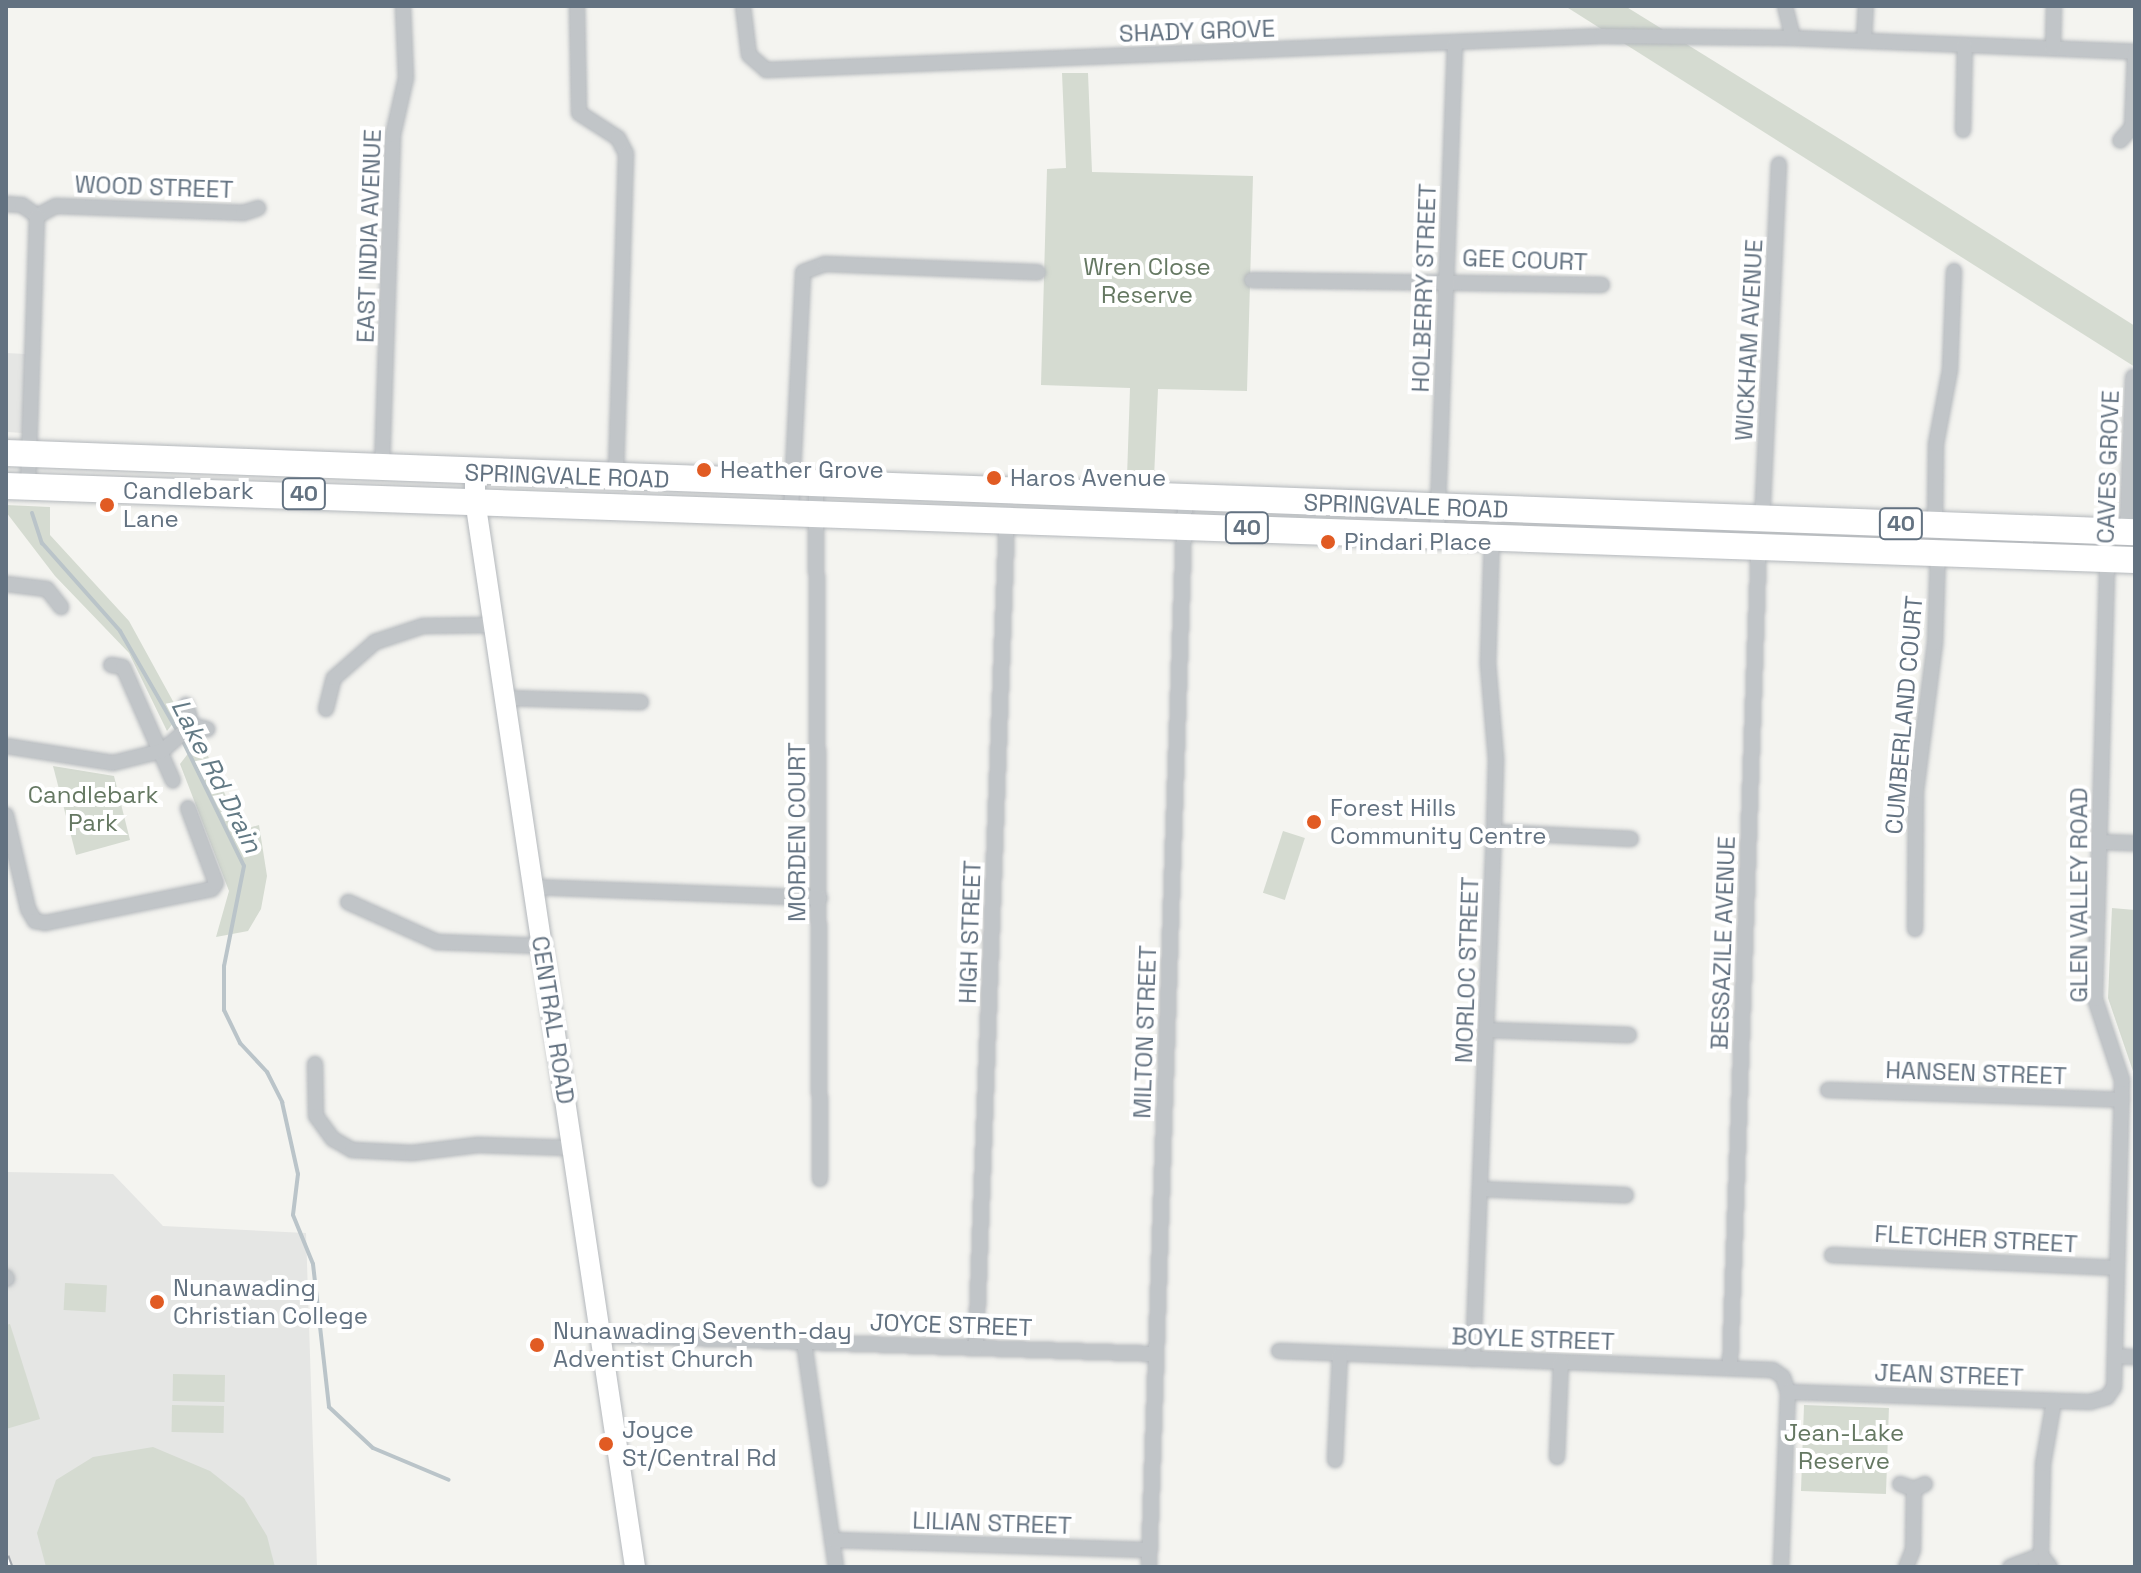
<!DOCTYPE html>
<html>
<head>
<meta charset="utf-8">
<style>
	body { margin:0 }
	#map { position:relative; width:2141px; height:1573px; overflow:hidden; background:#f4f4f0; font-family:"Space Grotesk",sans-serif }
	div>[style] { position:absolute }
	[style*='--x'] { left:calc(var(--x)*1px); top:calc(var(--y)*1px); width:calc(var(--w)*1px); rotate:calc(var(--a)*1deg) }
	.built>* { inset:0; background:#e5e6e4 }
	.green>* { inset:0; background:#d5dbd1; transform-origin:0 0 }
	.stream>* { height:4px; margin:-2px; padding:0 2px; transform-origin:2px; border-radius:2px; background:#bac4c9 }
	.roads { filter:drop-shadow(0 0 2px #b4b8bc) drop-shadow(0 0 2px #b4b8bc) }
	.street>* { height:14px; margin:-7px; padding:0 7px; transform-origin:7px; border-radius:7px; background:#c1c5c8 }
	.secondary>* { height:20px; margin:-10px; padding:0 10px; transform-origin:10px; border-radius:10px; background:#fff }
	.highway>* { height:26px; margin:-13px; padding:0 13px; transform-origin:13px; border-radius:13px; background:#fff }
	.rail>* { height:7px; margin-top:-3.5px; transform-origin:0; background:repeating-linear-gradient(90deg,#fff 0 12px,#a2a7ad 0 24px); box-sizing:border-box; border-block:2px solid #a2a7ad }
	.dots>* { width:22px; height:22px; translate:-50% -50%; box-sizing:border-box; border:4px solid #fff; border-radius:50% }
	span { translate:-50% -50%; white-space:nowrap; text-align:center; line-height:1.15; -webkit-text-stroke:8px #fff; paint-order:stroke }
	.shield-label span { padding:2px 6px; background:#fff; border:2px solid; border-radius:6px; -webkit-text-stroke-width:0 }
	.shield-label { font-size:22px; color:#637281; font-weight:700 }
	.street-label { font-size:24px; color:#637281 }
	.park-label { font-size:24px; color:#657862 }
	.poi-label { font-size:24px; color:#637281 }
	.left { translate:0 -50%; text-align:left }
	.water-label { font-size:26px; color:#637a85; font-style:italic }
	.frame { position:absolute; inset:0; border:8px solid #637281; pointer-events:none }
</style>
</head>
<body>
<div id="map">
	<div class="built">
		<i style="clip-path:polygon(6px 353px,26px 354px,23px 433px,6px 432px)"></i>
		<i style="clip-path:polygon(6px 1172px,113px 1174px,163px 1226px,306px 1233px,317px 1567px,6px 1567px)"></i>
	</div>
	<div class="green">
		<i style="clip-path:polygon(1565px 6px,1625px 6px,1856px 149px,2135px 326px,2135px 367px)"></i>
		<i style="clip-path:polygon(1062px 73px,1088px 73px,1092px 172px,1253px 176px,1247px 391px,1158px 389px,1154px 478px,1127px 477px,1130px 388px,1041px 385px,1047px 169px,1066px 168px)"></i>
		<i style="clip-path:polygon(6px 505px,50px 507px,50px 535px,129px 621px,180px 714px,167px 731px,129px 653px,55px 576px,6px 512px)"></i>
		<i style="clip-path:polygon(200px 738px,241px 830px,259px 825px,267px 876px,261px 909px,248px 931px,216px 937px,229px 891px,180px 764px)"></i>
		<i style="clip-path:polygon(53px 766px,114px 776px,130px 840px,76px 855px)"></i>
		<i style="left:1283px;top:831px;width:23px;height:65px;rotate:18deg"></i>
		<i style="clip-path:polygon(2112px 908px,2135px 910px,2135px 1077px,2108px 998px)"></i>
		<i style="left:65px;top:1283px;width:42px;height:27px;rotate:3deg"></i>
		<i style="clip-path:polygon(10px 1324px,40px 1419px,6px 1429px,6px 1325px)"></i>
		<i style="left:173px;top:1374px;width:52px;height:27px;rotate:1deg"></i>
		<i style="left:172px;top:1405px;width:52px;height:27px;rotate:1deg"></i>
		<i style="left:1804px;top:1405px;width:85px;height:86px;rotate:2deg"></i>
		<i style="clip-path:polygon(153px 1447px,210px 1471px,244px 1498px,267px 1536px,275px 1567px,46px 1567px,37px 1533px,56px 1480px,93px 1457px)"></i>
	</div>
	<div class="stream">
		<i style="--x:32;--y:513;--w:32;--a:72"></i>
		<i style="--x:42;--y:543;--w:118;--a:48.4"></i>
		<i style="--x:120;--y:631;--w:116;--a:60.1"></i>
		<i style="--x:182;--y:739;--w:141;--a:64"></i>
		<i style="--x:244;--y:866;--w:102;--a:101.3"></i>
		<i style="--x:224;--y:966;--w:44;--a:90"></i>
		<i style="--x:224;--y:1010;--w:37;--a:64"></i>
		<i style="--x:240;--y:1043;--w:40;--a:47"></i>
		<i style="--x:267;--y:1072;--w:34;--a:63"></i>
		<i style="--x:282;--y:1102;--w:74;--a:77.5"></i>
		<i style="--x:298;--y:1174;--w:41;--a:97"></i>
		<i style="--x:293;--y:1215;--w:53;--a:67.8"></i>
		<i style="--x:313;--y:1264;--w:144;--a:83.6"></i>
		<i style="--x:329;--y:1407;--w:60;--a:43"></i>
		<i style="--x:373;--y:1448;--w:82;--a:22.8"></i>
	</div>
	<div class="roads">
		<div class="street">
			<i style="--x:577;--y:6;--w:107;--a:88.9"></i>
			<i style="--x:579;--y:113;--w:46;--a:32.7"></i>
			<i style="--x:618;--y:138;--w:18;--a:63"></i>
			<i style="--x:626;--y:154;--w:323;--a:91.8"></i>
			<i style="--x:743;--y:6;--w:49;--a:83"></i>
			<i style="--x:749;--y:55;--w:23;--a:41"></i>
			<i style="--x:766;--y:70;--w:836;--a:-2.33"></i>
			<i style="--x:1601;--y:36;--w:192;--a:0.6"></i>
			<i style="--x:1793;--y:38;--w:342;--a:2.3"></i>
			<i style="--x:2135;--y:52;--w:75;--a:92.3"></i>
			<i style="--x:2132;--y:127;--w:18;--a:131"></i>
			<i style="--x:1785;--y:6;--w:33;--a:76"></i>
			<i style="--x:1864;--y:40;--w:34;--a:-87"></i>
			<i style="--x:2053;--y:48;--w:42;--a:-88.6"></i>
			<i style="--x:1963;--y:130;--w:85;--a:-88.7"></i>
			<i style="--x:6;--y:204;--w:16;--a:4"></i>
			<i style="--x:22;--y:205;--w:19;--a:36"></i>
			<i style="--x:37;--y:216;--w:21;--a:-28"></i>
			<i style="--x:56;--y:206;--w:187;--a:2.1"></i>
			<i style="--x:243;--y:213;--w:16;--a:-18"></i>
			<i style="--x:1252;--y:280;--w:350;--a:0.8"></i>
			<i style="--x:382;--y:469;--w:334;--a:-88.1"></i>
			<i style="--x:393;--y:135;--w:58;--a:-77.2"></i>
			<i style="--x:406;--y:78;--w:72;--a:-92.4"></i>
			<i style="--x:816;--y:485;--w:694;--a:89.67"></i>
			<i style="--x:28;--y:486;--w:270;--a:-88.1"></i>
			<i style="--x:791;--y:511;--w:239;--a:-87.1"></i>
			<i style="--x:803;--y:272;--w:23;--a:-20"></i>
			<i style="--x:825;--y:264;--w:213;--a:2.2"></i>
			<i style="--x:1762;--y:523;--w:359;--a:-87.3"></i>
			<i style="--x:1935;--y:524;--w:80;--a:-89.3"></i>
			<i style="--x:1936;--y:444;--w:75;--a:-79.3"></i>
			<i style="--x:1950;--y:370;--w:99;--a:-87.7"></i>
			<i style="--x:1437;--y:534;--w:491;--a:-87.9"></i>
			<i style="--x:2127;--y:535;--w:158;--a:-87.8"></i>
			<i style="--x:6;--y:584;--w:41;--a:7"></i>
			<i style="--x:47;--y:589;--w:23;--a:52"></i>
			<i style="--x:111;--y:665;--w:12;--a:9"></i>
			<i style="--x:123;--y:667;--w:124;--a:66.3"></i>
			<i style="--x:504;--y:698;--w:137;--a:1.7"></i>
			<i style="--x:186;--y:705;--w:21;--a:73"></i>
			<i style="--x:192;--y:725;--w:16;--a:15"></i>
			<i style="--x:326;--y:709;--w:32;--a:-76"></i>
			<i style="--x:334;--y:678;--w:55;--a:-41.3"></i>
			<i style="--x:375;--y:642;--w:51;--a:-18.4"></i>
			<i style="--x:423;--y:626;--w:71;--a:-0.8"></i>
			<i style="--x:6;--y:746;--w:108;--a:9"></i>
			<i style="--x:113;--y:763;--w:50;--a:-13.8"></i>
			<i style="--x:162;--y:751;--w:40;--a:-41"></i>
			<i style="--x:6;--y:815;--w:97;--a:76.8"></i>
			<i style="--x:28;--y:909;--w:14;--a:60"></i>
			<i style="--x:35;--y:921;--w:10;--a:11"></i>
			<i style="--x:45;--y:923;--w:170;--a:-11.5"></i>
			<i style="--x:212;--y:889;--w:7;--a:-56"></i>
			<i style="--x:216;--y:883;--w:80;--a:-110.5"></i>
			<i style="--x:1494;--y:832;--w:137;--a:2.9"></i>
			<i style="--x:2100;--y:842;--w:35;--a:2"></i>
			<i style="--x:533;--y:887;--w:287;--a:2.2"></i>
			<i style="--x:348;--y:902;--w:98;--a:24.2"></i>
			<i style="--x:437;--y:942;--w:105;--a:2.2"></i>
			<i style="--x:1915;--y:929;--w:138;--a:-89.6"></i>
			<i style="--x:1916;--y:791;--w:149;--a:-82.7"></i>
			<i style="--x:1935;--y:643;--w:91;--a:-88.1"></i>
			<i style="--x:1487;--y:1030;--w:142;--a:2"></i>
			<i style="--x:315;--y:1064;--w:52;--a:88.9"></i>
			<i style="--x:316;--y:1116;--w:29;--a:54"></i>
			<i style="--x:333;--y:1139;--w:22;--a:30"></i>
			<i style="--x:352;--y:1150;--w:60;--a:2.9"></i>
			<i style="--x:412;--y:1153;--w:66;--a:-6.9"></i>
			<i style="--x:478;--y:1145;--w:94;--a:1.8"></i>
			<i style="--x:1828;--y:1090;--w:294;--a:1.9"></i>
			<i style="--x:1480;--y:1189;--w:146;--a:2.4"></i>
			<i style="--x:1832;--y:1255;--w:285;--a:2.6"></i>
			<i style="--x:6;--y:1277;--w:2;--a:63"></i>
			<i style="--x:601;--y:1335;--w:554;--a:1.96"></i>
			<i style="--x:804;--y:1342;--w:227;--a:81.9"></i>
			<i style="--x:976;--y:1348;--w:830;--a:-87.86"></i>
			<i style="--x:1279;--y:1351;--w:494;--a:2.2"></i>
			<i style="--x:1773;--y:1370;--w:12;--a:35"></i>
			<i style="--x:1783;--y:1377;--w:16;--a:72"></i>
			<i style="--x:1788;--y:1392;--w:175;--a:92.3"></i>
			<i style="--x:2115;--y:1356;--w:20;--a:3"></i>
			<i style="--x:1473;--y:1359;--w:527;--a:-87.72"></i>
			<i style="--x:1494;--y:832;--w:73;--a:-88.4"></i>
			<i style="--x:1496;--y:759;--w:96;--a:-94.8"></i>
			<i style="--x:1488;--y:663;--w:127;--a:-88.2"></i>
			<i style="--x:1730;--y:1368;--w:826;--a:-87.99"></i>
			<i style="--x:1788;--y:1392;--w:302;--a:1.9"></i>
			<i style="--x:2090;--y:1402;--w:18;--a:-16"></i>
			<i style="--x:2107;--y:1397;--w:12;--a:-55"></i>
			<i style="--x:2114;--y:1387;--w:307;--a:-88.5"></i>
			<i style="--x:2122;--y:1080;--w:85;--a:-108.4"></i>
			<i style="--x:2095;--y:999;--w:468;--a:-88.4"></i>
			<i style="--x:1557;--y:1457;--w:95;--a:-87.6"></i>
			<i style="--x:1335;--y:1460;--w:106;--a:-87.3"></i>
			<i style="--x:1900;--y:1484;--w:15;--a:20"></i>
			<i style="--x:1914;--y:1489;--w:12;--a:-24"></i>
			<i style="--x:832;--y:1540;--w:317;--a:1.8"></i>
			<i style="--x:2041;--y:1555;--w:91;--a:-88.7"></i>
			<i style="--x:2043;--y:1464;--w:64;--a:-80.1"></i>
			<i style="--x:1149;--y:1567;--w:1070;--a:-88.07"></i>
			<i style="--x:1906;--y:1567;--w:18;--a:-68"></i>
			<i style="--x:1913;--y:1550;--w:61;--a:-89.1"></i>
			<i style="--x:2010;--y:1567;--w:33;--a:-21"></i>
			<i style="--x:2041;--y:1555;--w:15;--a:53"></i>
		</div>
		<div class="secondary">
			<i style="--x:475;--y:472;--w:28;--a:90"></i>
			<i style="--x:475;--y:500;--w:1079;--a:81.47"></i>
		</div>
		<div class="highway">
			<i style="--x:6;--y:453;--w:2130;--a:2.13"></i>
			<i style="--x:6;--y:486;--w:2130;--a:1.99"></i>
		</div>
	</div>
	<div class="rail">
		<i style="--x:6;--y:1556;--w:12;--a:70"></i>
	</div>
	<div class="dots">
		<i style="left:704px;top:470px;background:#e15b23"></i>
		<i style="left:994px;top:478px;background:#e15b23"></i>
		<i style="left:107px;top:505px;background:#e15b23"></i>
		<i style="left:1328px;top:542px;background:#e15b23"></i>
		<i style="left:1314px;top:822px;background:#e15b23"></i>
		<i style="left:157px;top:1302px;background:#e15b23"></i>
		<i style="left:537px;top:1345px;background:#e15b23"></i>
		<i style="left:606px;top:1444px;background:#e15b23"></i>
	</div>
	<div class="shield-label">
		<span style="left:304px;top:494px">40</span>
		<span style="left:1901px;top:524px">40</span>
		<span style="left:1247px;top:528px">40</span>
	</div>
	<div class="street-label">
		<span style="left:1197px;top:31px;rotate:-2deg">SHADY GROVE</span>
		<span style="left:154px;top:187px;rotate:2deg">WOOD STREET</span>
		<span style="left:369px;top:236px;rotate:-88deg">EAST INDIA AVENUE</span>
		<span style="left:1525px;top:260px;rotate:2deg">GEE COURT</span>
		<span style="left:1424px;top:288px;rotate:-88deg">HOLBERRY STREET</span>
		<span style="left:1749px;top:340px;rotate:-87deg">WICKHAM AVENUE</span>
		<span style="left:2108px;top:467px;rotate:-88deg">CAVES GROVE</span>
		<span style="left:567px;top:476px;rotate:2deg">SPRINGVALE ROAD</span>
		<span style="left:1406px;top:506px;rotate:2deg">SPRINGVALE ROAD</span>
		<span style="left:1904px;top:715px;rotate:-85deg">CUMBERLAND COURT</span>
		<span style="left:797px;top:832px;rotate:-90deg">MORDEN COURT</span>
		<span style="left:2079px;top:895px;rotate:-90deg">GLEN VALLEY ROAD</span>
		<span style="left:970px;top:932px;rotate:-88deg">HIGH STREET</span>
		<span style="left:1723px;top:943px;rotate:-88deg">BESSAZILE AVENUE</span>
		<span style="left:1467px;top:970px;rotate:-88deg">MORLOC STREET</span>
		<span style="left:553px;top:1020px;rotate:81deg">CENTRAL ROAD</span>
		<span style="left:1145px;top:1032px;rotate:-88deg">MILTON STREET</span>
		<span style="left:1976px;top:1073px;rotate:2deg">HANSEN STREET</span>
		<span style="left:1976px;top:1239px;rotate:3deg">FLETCHER STREET</span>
		<span style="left:951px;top:1325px;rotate:2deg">JOYCE STREET</span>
		<span style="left:1533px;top:1339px;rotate:2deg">BOYLE STREET</span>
		<span style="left:1949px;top:1375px;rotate:2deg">JEAN STREET</span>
		<span style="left:992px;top:1523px;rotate:2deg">LILIAN STREET</span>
	</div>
	<div class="park-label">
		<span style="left:1147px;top:281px">Wren Close<br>Reserve</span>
		<span style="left:93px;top:809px">Candlebark<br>Park</span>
		<span style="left:1844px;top:1447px">Jean-Lake<br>Reserve</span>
	</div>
	<div class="poi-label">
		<span class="left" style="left:720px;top:470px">Heather Grove</span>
		<span class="left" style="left:1010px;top:478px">Haros Avenue</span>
		<span class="left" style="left:123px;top:505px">Candlebark<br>Lane</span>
		<span class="left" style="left:1344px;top:542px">Pindari Place</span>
		<span class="left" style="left:1330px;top:822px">Forest Hills<br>Community Centre</span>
		<span class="left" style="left:173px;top:1302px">Nunawading<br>Christian College</span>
		<span class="left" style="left:553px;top:1345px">Nunawading Seventh-day<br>Adventist Church</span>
		<span class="left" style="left:622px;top:1444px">Joyce<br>St/Central Rd</span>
	</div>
	<div class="water-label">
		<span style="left:216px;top:776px;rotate:63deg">Lake Rd Drain</span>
	</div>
	<div class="frame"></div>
</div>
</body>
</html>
